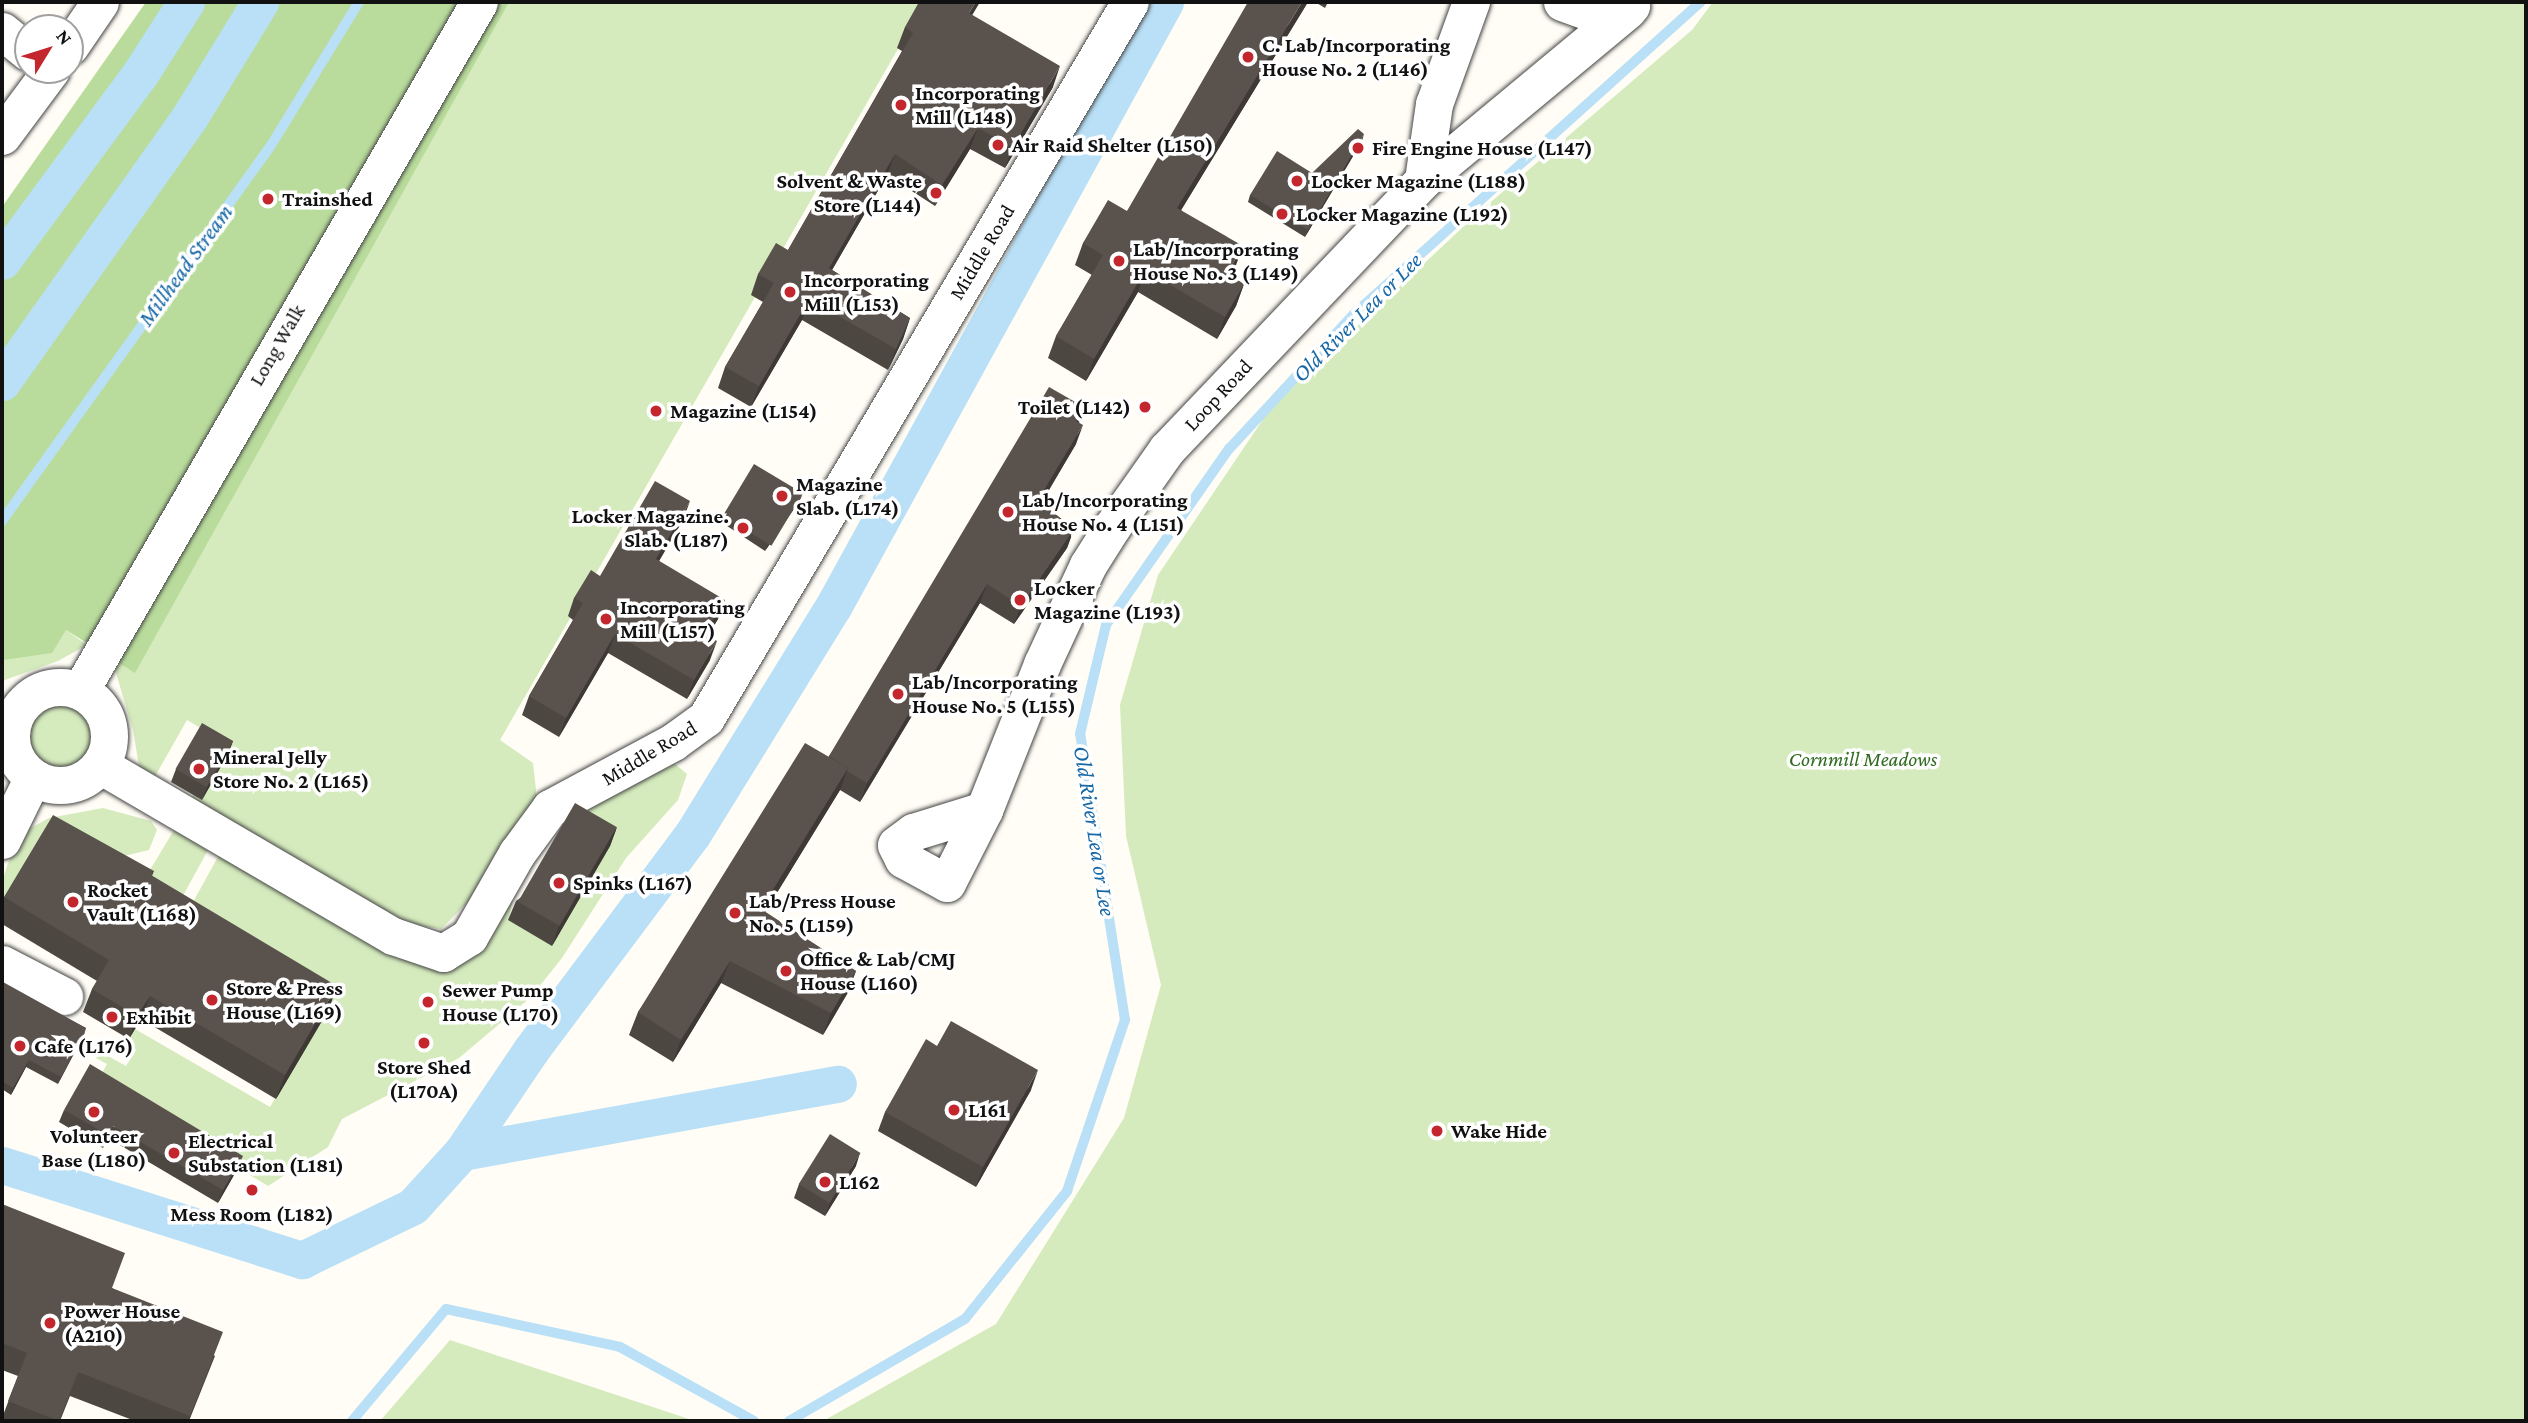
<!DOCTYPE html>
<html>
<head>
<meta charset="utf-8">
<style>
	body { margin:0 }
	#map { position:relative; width:2528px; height:1423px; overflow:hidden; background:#fffdf5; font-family:"Crimson Pro",serif }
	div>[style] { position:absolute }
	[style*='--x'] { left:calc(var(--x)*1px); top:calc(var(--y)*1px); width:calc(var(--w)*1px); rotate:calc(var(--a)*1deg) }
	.green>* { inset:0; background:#d5ebbd }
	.round { border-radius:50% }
	.forest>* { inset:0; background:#b9dc9c }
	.stream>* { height:10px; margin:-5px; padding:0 5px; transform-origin:5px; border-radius:5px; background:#b9e0f7 }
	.canal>* { height:37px; margin:-18.5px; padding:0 18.5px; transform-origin:18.5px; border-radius:18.5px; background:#b9e0f7 }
	.roads { filter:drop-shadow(0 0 2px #444) drop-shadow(0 0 2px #444) }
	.minor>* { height:37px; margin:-18.5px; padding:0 18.5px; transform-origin:18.5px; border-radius:18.5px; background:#fff }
	.minor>.ring { margin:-18.5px; padding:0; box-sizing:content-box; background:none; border:37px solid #fff; border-radius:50% }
	.wall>* { inset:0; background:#4d4742 }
	.shaded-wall>* { inset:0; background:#3f3936 }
	.building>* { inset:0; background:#5a524d; transform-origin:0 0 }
	.dots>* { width:19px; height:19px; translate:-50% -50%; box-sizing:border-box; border:4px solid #fff; border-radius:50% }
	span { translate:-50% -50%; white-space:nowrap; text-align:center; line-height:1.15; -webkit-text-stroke:7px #fff; paint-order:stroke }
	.poi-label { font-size:21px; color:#111; font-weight:700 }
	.left { translate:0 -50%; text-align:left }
	.right { translate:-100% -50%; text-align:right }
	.street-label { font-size:21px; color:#111 }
	.park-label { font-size:21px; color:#2f6b1f; font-style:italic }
	.water-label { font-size:23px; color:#1768a6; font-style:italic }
	.frame { position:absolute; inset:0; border:4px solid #111; pointer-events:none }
	.north { position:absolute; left:14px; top:14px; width:70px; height:70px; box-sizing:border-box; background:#fff; border:2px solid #a0a0a0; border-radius:50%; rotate:52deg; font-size:19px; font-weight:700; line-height:28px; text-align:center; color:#111 }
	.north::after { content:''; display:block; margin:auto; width:24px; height:32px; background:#c4262e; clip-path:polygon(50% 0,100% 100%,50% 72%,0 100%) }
</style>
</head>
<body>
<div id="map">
	<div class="green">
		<i style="clip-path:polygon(487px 2px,925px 2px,500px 740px,533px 763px,538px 808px,491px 879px,441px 929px,392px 922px,189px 802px,224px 742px,187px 720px,149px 787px,140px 772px,133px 730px,110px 653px)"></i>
		<i style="clip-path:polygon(1713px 2px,2526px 2px,2526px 1421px,823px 1421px,996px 1324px,1124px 1118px,1161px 985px,1126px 836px,1120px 705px,1158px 575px,1272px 406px,1478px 213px,1692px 30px)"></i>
		<i style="clip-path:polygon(66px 630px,87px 645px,58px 661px,2px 681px,2px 635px)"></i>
		<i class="round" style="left:19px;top:696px;width:82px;height:82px"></i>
		<i style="clip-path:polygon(663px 754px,687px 774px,678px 800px,626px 858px,562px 958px,530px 998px,459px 1058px,342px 1119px,328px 1147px,268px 1186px,178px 1132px,100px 1077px,107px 1064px,96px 1058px,99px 1051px,126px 1066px,136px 1050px,127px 1043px,135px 1029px,270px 1107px,329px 1009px,182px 922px,219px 855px,421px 960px,514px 893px,509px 920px,609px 847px,555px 815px)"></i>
		<i style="clip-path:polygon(103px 808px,151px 821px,157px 830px,149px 850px,124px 856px,2px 910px,2px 881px,14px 846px,27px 830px,49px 818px)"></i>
		<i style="clip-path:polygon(174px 830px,208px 850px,173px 914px,141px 885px)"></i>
		<i style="clip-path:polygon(450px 1340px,511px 1360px,695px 1421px,380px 1421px)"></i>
	</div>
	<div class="forest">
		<i style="clip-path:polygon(146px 2px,509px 2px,135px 673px,66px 630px,52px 653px,3px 660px,2px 207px)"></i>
	</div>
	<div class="stream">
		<i style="--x:2;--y:521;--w:460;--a:-54.4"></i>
		<i style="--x:270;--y:147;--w:170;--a:-58.5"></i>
		<i style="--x:352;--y:1421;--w:146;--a:-50"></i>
		<i style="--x:446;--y:1309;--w:178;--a:12.3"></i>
		<i style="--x:620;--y:1347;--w:153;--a:28.9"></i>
		<i style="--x:789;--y:1421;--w:203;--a:-30.1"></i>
		<i style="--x:965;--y:1319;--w:164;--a:-51.4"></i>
		<i style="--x:1067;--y:1191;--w:181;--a:-71.3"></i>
		<i style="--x:1125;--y:1020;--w:290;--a:-98.9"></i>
		<i style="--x:1080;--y:734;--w:112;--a:-76.6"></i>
		<i style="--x:1106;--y:625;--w:215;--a:-55.1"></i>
		<i style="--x:1229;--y:449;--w:184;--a:-47.2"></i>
		<i style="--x:1354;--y:314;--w:466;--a:-42"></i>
	</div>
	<div class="canal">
		<i style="--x:2;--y:261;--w:232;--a:-53.6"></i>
		<i style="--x:140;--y:74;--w:85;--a:-57.4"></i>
		<i style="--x:2;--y:382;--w:324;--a:-54.7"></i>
		<i style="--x:189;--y:118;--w:136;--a:-58.5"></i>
		<i style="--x:462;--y:1152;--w:382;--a:-10.3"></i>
		<i style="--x:2;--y:1165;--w:315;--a:17.6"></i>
		<i style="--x:302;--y:1260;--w:123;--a:-25.9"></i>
		<i style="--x:413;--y:1206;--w:73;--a:-47.8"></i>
		<i style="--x:462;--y:1152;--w:123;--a:-55.9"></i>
		<i style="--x:531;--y:1050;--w:269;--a:-53.2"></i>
		<i style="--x:692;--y:835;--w:268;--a:-58.3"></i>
		<i style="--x:833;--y:607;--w:690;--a:-61.24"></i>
	</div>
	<div class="roads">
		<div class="minor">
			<i style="--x:1562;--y:2;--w:47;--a:20"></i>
			<i style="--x:1606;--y:18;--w:28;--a:-26"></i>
			<i style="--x:2;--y:31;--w:33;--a:39"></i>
			<i style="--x:70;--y:46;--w:53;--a:-55.7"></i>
			<i style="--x:2;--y:136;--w:82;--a:-53.4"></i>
			<i style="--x:1423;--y:180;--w:266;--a:-39.7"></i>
			<i class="ring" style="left:11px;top:687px;width:61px;height:61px"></i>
			<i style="--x:80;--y:691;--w:796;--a:-59.92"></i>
			<i style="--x:100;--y:765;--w:339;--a:30.3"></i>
			<i style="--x:393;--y:936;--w:53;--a:18.8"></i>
			<i style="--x:443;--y:953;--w:31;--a:-32"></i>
			<i style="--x:469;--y:937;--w:97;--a:-60.3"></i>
			<i style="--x:517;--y:853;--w:56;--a:-53.7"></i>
			<i style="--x:550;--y:808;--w:140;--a:-28.2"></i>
			<i style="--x:673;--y:742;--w:41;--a:-36"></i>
			<i style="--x:706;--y:718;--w:832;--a:-59.37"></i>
			<i style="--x:984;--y:810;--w:74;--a:162.8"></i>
			<i style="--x:913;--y:832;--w:21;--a:143"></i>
			<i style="--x:896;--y:845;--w:16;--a:63"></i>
			<i style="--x:903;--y:859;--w:50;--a:28.6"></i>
			<i style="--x:947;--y:883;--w:82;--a:-63.1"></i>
			<i style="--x:984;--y:810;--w:157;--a:-68.3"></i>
			<i style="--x:1042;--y:664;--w:109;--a:-65.1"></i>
			<i style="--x:1088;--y:565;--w:45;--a:-57.7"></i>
			<i style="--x:1112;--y:527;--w:95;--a:-54.8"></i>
			<i style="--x:1167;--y:449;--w:371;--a:-46.4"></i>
			<i style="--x:1423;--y:180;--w:77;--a:-81.8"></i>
			<i style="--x:1434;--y:104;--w:109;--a:-70.1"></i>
			<i style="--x:2;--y:840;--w:70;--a:-63.8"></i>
			<i style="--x:2;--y:964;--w:70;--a:27.3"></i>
		</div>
	</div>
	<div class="wall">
		<i style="clip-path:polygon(1308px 2px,1181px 210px,1235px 268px,1230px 276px,1244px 284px,1236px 306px,1217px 339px,1138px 292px,1086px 381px,1048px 358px,1056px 336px,1092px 275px,1075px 265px,1083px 243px,1127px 211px)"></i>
		<i style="clip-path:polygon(1315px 2px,1328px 2px,1325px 8px)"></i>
		<i style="clip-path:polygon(972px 15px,1053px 87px,1005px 168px,970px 149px,935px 206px,887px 175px,832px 270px,910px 318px,903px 339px,888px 370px,802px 320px,751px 407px,718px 388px,725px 367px,763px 302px,751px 295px,758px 274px,788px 250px,902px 51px,897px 48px,905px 27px)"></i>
		<i style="clip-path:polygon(1362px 141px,1305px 237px,1248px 202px,1250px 195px,1312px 173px)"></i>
		<i style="clip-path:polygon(1084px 407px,1079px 423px,1076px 444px,1041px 503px,1074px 529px,1067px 548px,1014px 624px,980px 603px,860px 802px,840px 790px,765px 912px,856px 971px,847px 994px,823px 1035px,721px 983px,673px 1062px,629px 1035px,638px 1012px,829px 756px)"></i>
		<i style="clip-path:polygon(800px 500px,765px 551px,721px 522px,723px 516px)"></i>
		<i style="clip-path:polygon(683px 520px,659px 561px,718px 619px,708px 635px,710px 660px,687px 699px,608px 653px,559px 737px,522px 715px,529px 696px,573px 620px,568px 616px,574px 598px)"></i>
		<i style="clip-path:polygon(233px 741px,228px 754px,202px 800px,171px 782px,176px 769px)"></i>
		<i style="clip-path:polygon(617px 827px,610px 846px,552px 946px,508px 920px,516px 901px)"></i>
		<i style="clip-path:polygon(154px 871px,152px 876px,329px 1009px,276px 1099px,141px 1019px,129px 1039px,83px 1012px,92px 989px,97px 981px,2px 924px,2px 905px,4px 897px)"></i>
		<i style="clip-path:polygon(2px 985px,86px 1028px,58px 1084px,26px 1067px,11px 1095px,2px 1089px)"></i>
		<i style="clip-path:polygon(937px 1046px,1031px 1090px,976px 1187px,878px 1131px,885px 1112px)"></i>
		<i style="clip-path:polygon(64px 1110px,238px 1168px,218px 1203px,108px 1138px,103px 1148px,59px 1122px)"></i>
		<i style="clip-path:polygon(856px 1166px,825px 1216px,794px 1198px,799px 1184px)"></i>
		<i style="clip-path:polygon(2px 1204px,112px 1288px,215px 1356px,189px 1421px,135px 1421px,70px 1396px,60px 1421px,2px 1421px,2px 1418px,18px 1376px,2px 1370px)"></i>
	</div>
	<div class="shaded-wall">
		<i style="clip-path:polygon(976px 2px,980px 2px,961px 34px,969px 13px)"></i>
		<i style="clip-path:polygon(1302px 2px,1308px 2px,1169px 230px,1177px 208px)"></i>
		<i style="clip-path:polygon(1060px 66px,1053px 87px,1005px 168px,1013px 147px)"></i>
		<i style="clip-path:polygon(978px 128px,970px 149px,935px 206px,942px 185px)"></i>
		<i style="clip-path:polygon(1364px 134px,1362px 141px,1305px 237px,1308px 230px)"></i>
		<i style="clip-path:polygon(895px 154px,887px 175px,821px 289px,829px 268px)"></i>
		<i style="clip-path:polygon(1243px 246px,1235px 268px,1219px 296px,1227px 274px)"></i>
		<i style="clip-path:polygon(1145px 270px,1138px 292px,1086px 381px,1094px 359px)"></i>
		<i style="clip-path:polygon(1244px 284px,1236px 306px,1217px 339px,1225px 317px)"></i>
		<i style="clip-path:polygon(809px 299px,802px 320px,751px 407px,759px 386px)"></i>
		<i style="clip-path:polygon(910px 318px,903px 339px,888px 370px,896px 349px)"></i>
		<i style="clip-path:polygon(1084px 407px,1078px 426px,1076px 421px)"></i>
		<i style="clip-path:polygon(1083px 425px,1076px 444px,1032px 519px,1038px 500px)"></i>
		<i style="clip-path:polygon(803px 493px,800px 500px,765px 551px,768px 545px)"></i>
		<i style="clip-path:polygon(690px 501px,683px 520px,649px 578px,656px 559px)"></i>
		<i style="clip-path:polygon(1074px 529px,1067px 548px,1014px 624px,1021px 606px)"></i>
		<i style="clip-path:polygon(987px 584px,980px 603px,860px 802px,867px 783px)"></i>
		<i style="clip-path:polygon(725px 600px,718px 619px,698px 652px,704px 634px)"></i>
		<i style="clip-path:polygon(615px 634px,608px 653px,559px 737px,566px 718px)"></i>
		<i style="clip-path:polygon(717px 641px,710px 660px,687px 699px,694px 680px)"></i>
		<i style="clip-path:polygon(233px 741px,228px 754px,202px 800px,207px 787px)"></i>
		<i style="clip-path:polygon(848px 768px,840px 790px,753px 932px,761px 909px)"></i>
		<i style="clip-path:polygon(617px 827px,610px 846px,552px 946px,559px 926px)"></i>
		<i style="clip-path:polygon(730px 961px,721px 983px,673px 1062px,681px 1040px)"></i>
		<i style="clip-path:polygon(856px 971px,847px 994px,823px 1035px,831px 1013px)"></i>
		<i style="clip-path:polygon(337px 986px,329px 1009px,276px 1099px,285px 1075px)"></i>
		<i style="clip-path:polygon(150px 996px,141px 1019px,129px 1039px,137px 1016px)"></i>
		<i style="clip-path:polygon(86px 1028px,84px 1035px,58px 1084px,61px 1077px)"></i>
		<i style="clip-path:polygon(29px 1060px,26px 1067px,11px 1095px,13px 1088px)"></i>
		<i style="clip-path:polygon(1038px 1070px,1031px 1090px,976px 1187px,983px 1167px)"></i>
		<i style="clip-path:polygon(113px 1126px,108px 1138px,103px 1148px,108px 1135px)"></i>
		<i style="clip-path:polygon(860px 1153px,856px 1166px,825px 1216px,830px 1203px)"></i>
		<i style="clip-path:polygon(243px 1156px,238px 1168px,218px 1203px,223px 1190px)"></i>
	</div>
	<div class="building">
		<i style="clip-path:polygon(919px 2px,976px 2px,969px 13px,1060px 66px,1013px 147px,978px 128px,942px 185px,895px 154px,829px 268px,910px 318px,896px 349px,809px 299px,759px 386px,725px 367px,774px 283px,758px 274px,776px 243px,788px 250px,913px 33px,905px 27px)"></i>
		<i style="clip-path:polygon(1248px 2px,1302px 2px,1177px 208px,1243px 246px,1227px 274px,1244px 284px,1225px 317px,1145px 270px,1094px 359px,1056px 336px,1103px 255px,1083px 243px,1108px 200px,1127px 211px)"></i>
		<i style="clip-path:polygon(1358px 129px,1364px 134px,1308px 230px,1250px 195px,1277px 151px,1312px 173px)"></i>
		<i style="clip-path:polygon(1049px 387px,1084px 407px,1076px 421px,1083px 425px,1038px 500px,1074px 529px,1021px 606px,987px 584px,867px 783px,847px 771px,848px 768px,829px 756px)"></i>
		<i style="left:754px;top:464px;width:57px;height:61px;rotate:31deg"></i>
		<i style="clip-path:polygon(655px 481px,690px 501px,656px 559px,725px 600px,704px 634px,717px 641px,694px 680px,615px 634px,566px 718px,529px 696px,583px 603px,574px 598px,591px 570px,600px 576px)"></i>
		<i style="left:202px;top:723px;width:36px;height:53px;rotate:30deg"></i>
		<i style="clip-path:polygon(805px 743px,848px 768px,761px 909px,856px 971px,831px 1013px,730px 961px,681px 1040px,638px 1012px)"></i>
		<i style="left:575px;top:803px;width:48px;height:114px;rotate:30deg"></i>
		<i style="clip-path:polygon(53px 815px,154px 871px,151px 875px,337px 986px,285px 1075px,150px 996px,137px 1016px,92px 989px,109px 960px,4px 897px)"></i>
		<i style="clip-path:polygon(3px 982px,86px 1028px,61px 1077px,29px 1060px,13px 1088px,2px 1081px,2px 985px)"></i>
		<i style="clip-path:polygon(951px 1021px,1038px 1070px,983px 1167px,885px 1112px,926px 1039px,937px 1046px)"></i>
		<i style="clip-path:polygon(90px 1064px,243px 1156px,223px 1190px,113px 1126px,108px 1135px,64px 1110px)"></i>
		<i style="left:830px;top:1134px;width:36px;height:59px;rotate:32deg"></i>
		<i style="clip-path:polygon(2px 1204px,125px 1253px,112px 1288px,223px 1332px,190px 1416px,78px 1372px,59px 1421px,8px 1401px,27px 1353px,2px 1343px)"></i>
	</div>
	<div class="dots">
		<i style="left:1248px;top:57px;background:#c4262e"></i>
		<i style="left:901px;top:105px;background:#c4262e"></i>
		<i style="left:998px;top:145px;background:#c4262e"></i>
		<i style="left:1358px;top:148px;background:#c4262e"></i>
		<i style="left:1297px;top:181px;background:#c4262e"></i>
		<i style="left:936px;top:193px;background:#c4262e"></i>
		<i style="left:268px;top:199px;background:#c4262e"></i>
		<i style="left:1282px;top:214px;background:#c4262e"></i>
		<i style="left:1119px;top:261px;background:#c4262e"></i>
		<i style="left:790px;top:292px;background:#c4262e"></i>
		<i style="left:1145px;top:407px;background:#c4262e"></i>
		<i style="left:656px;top:411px;background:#c4262e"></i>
		<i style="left:782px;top:496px;background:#c4262e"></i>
		<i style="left:1008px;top:512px;background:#c4262e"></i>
		<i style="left:743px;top:528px;background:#c4262e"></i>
		<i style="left:1020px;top:600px;background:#c4262e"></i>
		<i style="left:606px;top:619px;background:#c4262e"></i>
		<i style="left:898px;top:694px;background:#c4262e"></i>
		<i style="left:199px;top:769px;background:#c4262e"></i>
		<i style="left:559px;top:883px;background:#c4262e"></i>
		<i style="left:73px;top:902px;background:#c4262e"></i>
		<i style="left:735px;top:913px;background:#c4262e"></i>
		<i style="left:786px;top:971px;background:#c4262e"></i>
		<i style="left:212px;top:1000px;background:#c4262e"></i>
		<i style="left:428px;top:1002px;background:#c4262e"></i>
		<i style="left:112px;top:1017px;background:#c4262e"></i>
		<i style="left:424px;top:1043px;background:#c4262e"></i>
		<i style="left:20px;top:1046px;background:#c4262e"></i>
		<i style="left:954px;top:1110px;background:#c4262e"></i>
		<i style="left:94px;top:1112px;background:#c4262e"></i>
		<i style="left:1437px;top:1131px;background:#c4262e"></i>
		<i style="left:174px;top:1153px;background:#c4262e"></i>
		<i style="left:825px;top:1182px;background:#c4262e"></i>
		<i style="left:252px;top:1190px;background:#c4262e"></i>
		<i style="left:50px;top:1323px;background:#c4262e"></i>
	</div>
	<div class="poi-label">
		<span class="left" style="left:1262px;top:57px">C. Lab/Incorporating<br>House No. 2 (L146)</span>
		<span class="left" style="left:915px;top:105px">Incorporating<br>Mill (L148)</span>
		<span class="left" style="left:1012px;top:145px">Air Raid Shelter (L150)</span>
		<span class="left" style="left:1372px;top:148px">Fire Engine House (L147)</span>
		<span class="right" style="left:922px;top:193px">Solvent &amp; Waste<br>Store (L144)</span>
		<span class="left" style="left:1311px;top:181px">Locker Magazine (L188)</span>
		<span class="left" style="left:282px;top:199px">Trainshed</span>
		<span class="left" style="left:1296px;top:214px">Locker Magazine (L192)</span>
		<span class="left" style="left:1133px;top:261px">Lab/Incorporating<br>House No. 3 (L149)</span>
		<span class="left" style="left:804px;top:292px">Incorporating<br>Mill (L153)</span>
		<span class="right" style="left:1131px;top:407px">Toilet (L142)</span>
		<span class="left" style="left:670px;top:411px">Magazine (L154)</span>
		<span class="left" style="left:796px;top:496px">Magazine<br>Slab. (L174)</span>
		<span class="left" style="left:1022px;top:512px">Lab/Incorporating<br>House No. 4 (L151)</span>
		<span class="right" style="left:729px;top:528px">Locker Magazine.<br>Slab. (L187)</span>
		<span class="left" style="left:1034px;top:600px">Locker<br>Magazine (L193)</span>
		<span class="left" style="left:620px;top:619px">Incorporating<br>Mill (L157)</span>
		<span class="left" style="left:912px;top:694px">Lab/Incorporating<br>House No. 5 (L155)</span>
		<span class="left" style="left:213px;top:769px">Mineral Jelly<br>Store No. 2 (L165)</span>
		<span class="left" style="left:573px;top:883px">Spinks (L167)</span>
		<span class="left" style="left:87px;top:902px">Rocket<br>Vault (L168)</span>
		<span class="left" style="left:749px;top:913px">Lab/Press House<br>No. 5 (L159)</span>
		<span class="left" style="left:800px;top:971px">Office &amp; Lab/CMJ<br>House (L160)</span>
		<span class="left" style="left:226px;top:1000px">Store &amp; Press<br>House (L169)</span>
		<span class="left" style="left:442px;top:1002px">Sewer Pump<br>House (L170)</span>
		<span class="left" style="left:126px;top:1017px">Exhibit</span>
		<span class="left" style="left:34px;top:1046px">Cafe (L176)</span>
		<span style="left:424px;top:1079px">Store Shed<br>(L170A)</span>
		<span class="left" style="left:968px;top:1110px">L161</span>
		<span class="left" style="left:1451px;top:1131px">Wake Hide</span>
		<span style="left:94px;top:1148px">Volunteer<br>Base (L180)</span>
		<span class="left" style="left:188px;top:1153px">Electrical<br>Substation (L181)</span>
		<span class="left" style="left:839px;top:1182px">L162</span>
		<span style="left:252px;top:1214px">Mess Room (L182)</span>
		<span class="left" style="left:64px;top:1323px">Power House<br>(A210)</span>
	</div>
	<div class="street-label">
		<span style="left:982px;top:252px;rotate:-59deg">Middle Road</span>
		<span style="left:277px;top:345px;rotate:-60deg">Long Walk</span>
		<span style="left:1218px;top:395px;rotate:-47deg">Loop Road</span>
		<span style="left:649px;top:753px;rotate:-31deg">Middle Road</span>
	</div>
	<div class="park-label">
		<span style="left:1863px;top:759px">Cornmill Meadows</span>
	</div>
	<div class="water-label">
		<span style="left:185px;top:265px;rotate:-54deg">Millhead Stream</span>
		<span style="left:1357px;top:317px;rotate:-45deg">Old River Lea or Lee</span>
		<span style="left:1095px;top:831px;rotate:81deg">Old River Lea or Lee</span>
	</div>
	<div class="frame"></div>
	<div class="north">N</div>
</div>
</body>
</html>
